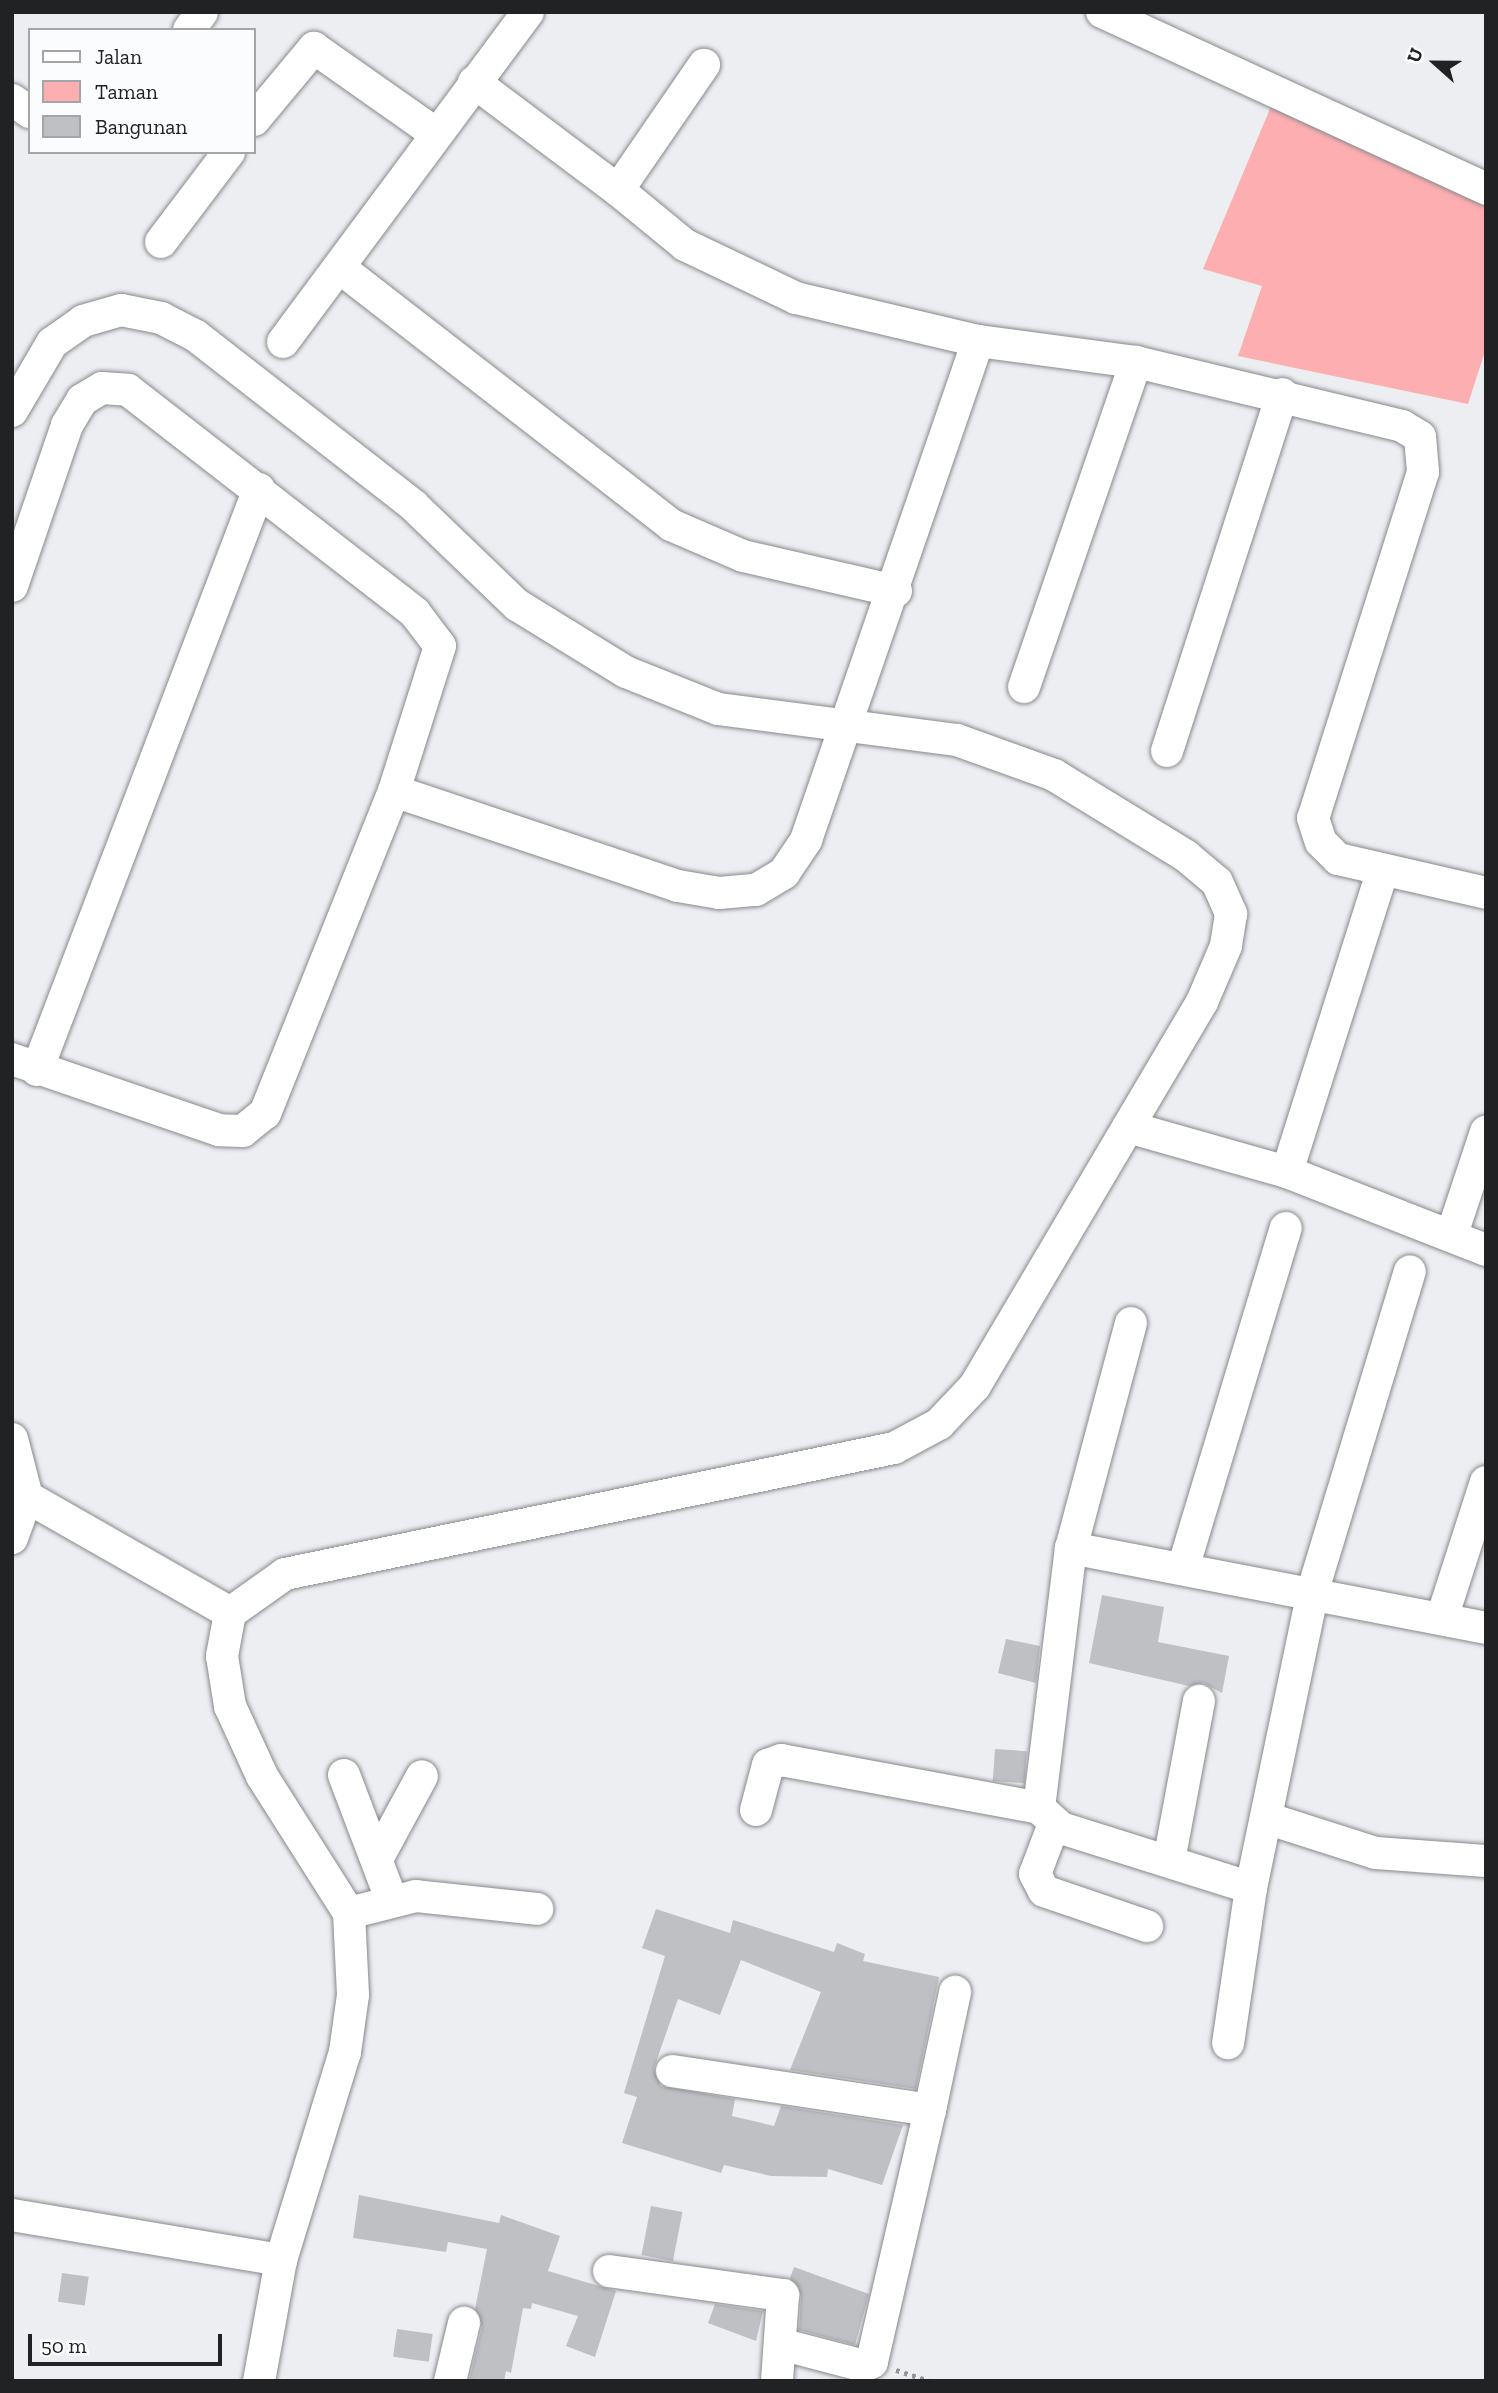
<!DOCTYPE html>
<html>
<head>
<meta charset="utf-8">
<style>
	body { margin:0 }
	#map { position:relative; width:1498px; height:2393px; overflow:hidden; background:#eceef2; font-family:"Zilla Slab",serif }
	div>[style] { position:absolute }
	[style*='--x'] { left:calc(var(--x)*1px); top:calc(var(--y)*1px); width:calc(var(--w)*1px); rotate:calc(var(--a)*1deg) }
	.green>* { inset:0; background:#fcaeb0 }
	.building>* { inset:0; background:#bec0c3; transform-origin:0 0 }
	.path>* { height:4.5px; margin-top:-2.25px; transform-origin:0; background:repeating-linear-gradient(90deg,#949698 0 3.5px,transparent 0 8.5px) }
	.roads { filter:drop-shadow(0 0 2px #87898c) drop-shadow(0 0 2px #87898c) }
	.minor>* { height:32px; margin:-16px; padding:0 16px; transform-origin:16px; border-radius:16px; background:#fff }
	span { translate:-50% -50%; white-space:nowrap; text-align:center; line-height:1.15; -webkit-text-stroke:5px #fafcfe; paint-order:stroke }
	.frame { position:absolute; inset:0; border:14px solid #212223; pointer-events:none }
	.legend { position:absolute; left:28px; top:28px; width:228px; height:126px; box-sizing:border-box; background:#fafcfe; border:2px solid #a3a5a6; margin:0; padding:9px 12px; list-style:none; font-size:21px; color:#212223 }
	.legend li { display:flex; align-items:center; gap:14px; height:35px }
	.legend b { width:35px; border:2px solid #a3a5a6 }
	.north { position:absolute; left:1400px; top:28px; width:70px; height:70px; -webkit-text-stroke:5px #fafcfe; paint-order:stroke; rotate:291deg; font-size:19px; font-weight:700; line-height:28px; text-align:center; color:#212223 }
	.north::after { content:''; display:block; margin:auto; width:24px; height:32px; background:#212223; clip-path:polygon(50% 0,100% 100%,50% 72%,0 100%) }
	.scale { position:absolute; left:28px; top:2334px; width:194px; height:32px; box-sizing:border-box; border:4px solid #212223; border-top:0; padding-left:9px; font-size:21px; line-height:24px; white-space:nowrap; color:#212223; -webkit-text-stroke:5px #fafcfe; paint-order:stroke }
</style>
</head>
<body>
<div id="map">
	<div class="green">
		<i style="clip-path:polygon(1272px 104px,1486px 200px,1486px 348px,1468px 404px,1238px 356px,1262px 286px,1203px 269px)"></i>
	</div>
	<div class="building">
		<i style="clip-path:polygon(1102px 1595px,1164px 1607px,1158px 1642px,1229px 1656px,1222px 1693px,1203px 1683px,1189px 1686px,1089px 1663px)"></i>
		<i style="clip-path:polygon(1006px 1639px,1040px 1646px,1036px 1683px,998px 1673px)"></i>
		<i style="left:995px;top:1749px;width:32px;height:32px;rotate:4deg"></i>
		<i style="clip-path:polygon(656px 1909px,730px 1933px,733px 1920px,834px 1952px,837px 1943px,865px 1954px,863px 1961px,939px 1977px,916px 2089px,790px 2070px,821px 1992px,741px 1960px,720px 2015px,678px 1999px,654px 2068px,661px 2086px,735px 2099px,732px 2116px,774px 2126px,781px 2106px,903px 2125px,882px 2185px,828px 2169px,827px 2177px,771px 2176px,724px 2165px,721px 2173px,622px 2143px,637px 2097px,624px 2093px,665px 1956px,642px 1948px)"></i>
		<i style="clip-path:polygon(359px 2195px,499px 2223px,501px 2215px,560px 2236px,548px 2271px,616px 2291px,595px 2357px,566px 2346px,578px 2316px,532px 2303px,531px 2309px,523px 2308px,511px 2373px,506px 2371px,504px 2381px,469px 2381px,482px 2327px,475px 2309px,487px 2249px,448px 2242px,446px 2252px,353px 2238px)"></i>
		<i style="left:651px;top:2206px;width:32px;height:50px;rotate:11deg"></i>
		<i style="clip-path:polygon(794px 2267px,869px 2294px,855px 2345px,799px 2330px,801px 2296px,790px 2278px)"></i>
		<i style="left:62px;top:2273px;width:27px;height:29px;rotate:8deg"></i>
		<i style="clip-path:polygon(715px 2304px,763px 2311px,756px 2341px,708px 2323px)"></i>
		<i style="left:397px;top:2329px;width:36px;height:28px;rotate:8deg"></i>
	</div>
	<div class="path">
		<i style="--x:896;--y:2370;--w:36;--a:18"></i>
	</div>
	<div class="roads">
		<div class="minor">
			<i style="--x:1102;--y:12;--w:423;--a:24.7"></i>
			<i style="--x:189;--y:30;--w:22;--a:-54"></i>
			<i style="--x:474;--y:82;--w:180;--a:36.9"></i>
			<i style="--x:12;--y:100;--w:22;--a:34"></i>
			<i style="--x:254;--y:120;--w:94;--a:-50.2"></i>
			<i style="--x:314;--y:48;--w:148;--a:35.1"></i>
			<i style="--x:161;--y:242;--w:113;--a:-52.9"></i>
			<i style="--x:340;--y:268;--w:419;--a:37.8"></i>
			<i style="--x:671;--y:525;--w:78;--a:23.3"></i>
			<i style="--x:743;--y:556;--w:157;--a:12.9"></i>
			<i style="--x:978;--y:341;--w:159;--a:7.6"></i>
			<i style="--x:1136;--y:362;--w:274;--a:13.5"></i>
			<i style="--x:1402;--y:426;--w:21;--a:31"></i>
			<i style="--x:1420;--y:437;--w:35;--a:85"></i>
			<i style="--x:1423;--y:472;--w:363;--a:107.6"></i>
			<i style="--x:1313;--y:818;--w:25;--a:72"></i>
			<i style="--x:1321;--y:842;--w:24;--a:45"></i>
			<i style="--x:1338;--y:859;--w:152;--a:12.9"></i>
			<i style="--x:283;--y:342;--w:411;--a:-53.4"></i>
			<i style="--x:12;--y:411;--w:79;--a:-59.5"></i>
			<i style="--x:52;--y:343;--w:38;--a:-35"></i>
			<i style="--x:83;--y:321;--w:40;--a:-16"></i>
			<i style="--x:121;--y:310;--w:41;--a:11.3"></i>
			<i style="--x:161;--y:318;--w:39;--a:27"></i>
			<i style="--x:196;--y:336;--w:276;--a:37.9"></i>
			<i style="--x:414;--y:506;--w:143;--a:43.9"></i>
			<i style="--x:517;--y:605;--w:128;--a:31.6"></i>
			<i style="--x:626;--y:672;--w:99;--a:21.9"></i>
			<i style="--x:718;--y:709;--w:241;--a:7.4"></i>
			<i style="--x:957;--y:740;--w:103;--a:19.8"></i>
			<i style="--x:1054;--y:775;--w:155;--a:31.5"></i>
			<i style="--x:1186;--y:856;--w:40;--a:40"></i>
			<i style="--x:1217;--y:882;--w:35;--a:66"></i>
			<i style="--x:1231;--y:914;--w:32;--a:99"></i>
			<i style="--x:1226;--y:946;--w:61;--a:113.2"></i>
			<i style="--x:1202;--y:1002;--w:446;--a:120.6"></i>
			<i style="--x:975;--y:1386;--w:52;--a:133.5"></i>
			<i style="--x:939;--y:1424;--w:51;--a:151.9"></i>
			<i style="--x:894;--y:1448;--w:622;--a:168.31"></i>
			<i style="--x:285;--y:1574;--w:67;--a:144.7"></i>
			<i style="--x:230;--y:1613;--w:44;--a:100.5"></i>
			<i style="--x:222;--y:1656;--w:51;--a:80.9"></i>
			<i style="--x:230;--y:1706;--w:77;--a:65.4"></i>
			<i style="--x:262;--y:1776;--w:162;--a:57.6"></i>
			<i style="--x:349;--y:1913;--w:82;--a:87.2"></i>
			<i style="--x:353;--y:1995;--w:58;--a:98"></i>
			<i style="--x:345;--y:2052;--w:218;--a:107.1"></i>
			<i style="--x:281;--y:2260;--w:123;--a:100.3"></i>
			<i style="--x:12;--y:586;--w:170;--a:-71.1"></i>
			<i style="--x:67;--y:425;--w:29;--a:-59"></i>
			<i style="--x:82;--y:400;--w:23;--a:-31"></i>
			<i style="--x:102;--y:388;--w:26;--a:4"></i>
			<i style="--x:128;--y:390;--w:363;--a:37.8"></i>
			<i style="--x:415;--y:613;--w:41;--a:52.9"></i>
			<i style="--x:440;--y:646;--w:152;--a:107.6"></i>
			<i style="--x:394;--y:791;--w:347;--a:111.8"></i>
			<i style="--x:265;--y:1113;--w:28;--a:141"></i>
			<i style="--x:243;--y:1131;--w:24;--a:-178"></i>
			<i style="--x:219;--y:1130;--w:219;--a:-161.1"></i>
			<i style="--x:1024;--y:687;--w:344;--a:-71"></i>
			<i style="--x:1167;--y:751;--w:375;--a:-72.1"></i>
			<i style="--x:394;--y:791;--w:299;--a:18.5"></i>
			<i style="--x:678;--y:886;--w:42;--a:9.7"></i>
			<i style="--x:719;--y:893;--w:37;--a:-5"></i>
			<i style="--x:756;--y:890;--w:33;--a:-31"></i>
			<i style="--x:784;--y:873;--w:40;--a:-56"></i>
			<i style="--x:806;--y:840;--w:528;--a:-70.98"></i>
			<i style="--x:978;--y:341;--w:187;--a:-166.7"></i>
			<i style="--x:796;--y:298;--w:123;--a:-154.5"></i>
			<i style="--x:685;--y:245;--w:87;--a:-140.6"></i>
			<i style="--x:618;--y:190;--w:152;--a:-55.5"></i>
			<i style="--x:37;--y:1070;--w:622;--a:-69.09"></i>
			<i style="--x:1128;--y:1127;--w:165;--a:15.8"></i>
			<i style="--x:1287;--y:1172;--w:214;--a:21.4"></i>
			<i style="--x:1287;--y:1172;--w:315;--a:-72.4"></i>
			<i style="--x:1452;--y:1234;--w:108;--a:-71.6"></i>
			<i style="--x:1131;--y:1323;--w:233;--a:104.9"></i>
			<i style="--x:1071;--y:1548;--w:423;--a:10.9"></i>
			<i style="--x:12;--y:1439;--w:60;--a:75.5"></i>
			<i style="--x:27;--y:1497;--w:44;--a:110.1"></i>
			<i style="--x:27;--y:1497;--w:234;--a:29.7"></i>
			<i style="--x:1184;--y:1565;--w:352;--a:-73.2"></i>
			<i style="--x:1442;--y:1618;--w:143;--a:-72.1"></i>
			<i style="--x:344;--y:1775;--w:133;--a:69.2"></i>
			<i style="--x:1039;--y:1808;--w:30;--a:42"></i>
			<i style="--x:1061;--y:1828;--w:199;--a:17.5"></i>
			<i style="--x:1251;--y:1888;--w:157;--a:98.4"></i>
			<i style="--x:756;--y:1810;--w:47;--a:-75.1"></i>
			<i style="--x:768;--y:1765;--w:14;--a:-21"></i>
			<i style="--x:781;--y:1760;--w:262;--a:10.5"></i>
			<i style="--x:1039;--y:1808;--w:262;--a:-83"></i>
			<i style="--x:1266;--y:1818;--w:115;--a:17.7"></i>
			<i style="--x:1376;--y:1853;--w:110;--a:4.2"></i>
			<i style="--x:1054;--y:1824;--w:53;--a:110.8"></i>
			<i style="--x:1035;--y:1874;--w:19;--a:62"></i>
			<i style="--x:1044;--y:1891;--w:109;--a:18.8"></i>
			<i style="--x:377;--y:1859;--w:94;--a:-61.5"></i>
			<i style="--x:1169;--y:1861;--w:163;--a:-79.4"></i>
			<i style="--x:1251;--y:1888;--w:304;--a:-78.2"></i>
			<i style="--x:1313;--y:1590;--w:333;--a:-73.1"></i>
			<i style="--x:349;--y:1913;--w:69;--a:-14.2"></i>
			<i style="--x:416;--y:1896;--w:122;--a:6.1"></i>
			<i style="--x:672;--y:2071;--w:261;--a:8.6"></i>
			<i style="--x:930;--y:2110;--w:259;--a:103"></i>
			<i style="--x:872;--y:2362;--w:9;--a:153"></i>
			<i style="--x:864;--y:2366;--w:83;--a:-165.3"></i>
			<i style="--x:930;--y:2110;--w:121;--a:-78"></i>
			<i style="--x:12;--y:2215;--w:273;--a:9.5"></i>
			<i style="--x:609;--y:2271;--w:176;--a:7.9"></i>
			<i style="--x:783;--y:2295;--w:86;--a:94"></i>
			<i style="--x:450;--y:2381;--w:60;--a:-76.4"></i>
		</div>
	</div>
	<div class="frame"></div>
	<ul class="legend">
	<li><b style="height:9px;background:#fff"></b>Jalan</li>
	<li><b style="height:19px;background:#fcaeb0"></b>Taman</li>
	<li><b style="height:19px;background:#bec0c3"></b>Bangunan</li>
	</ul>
	<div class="north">U</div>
	<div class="scale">50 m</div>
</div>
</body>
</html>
